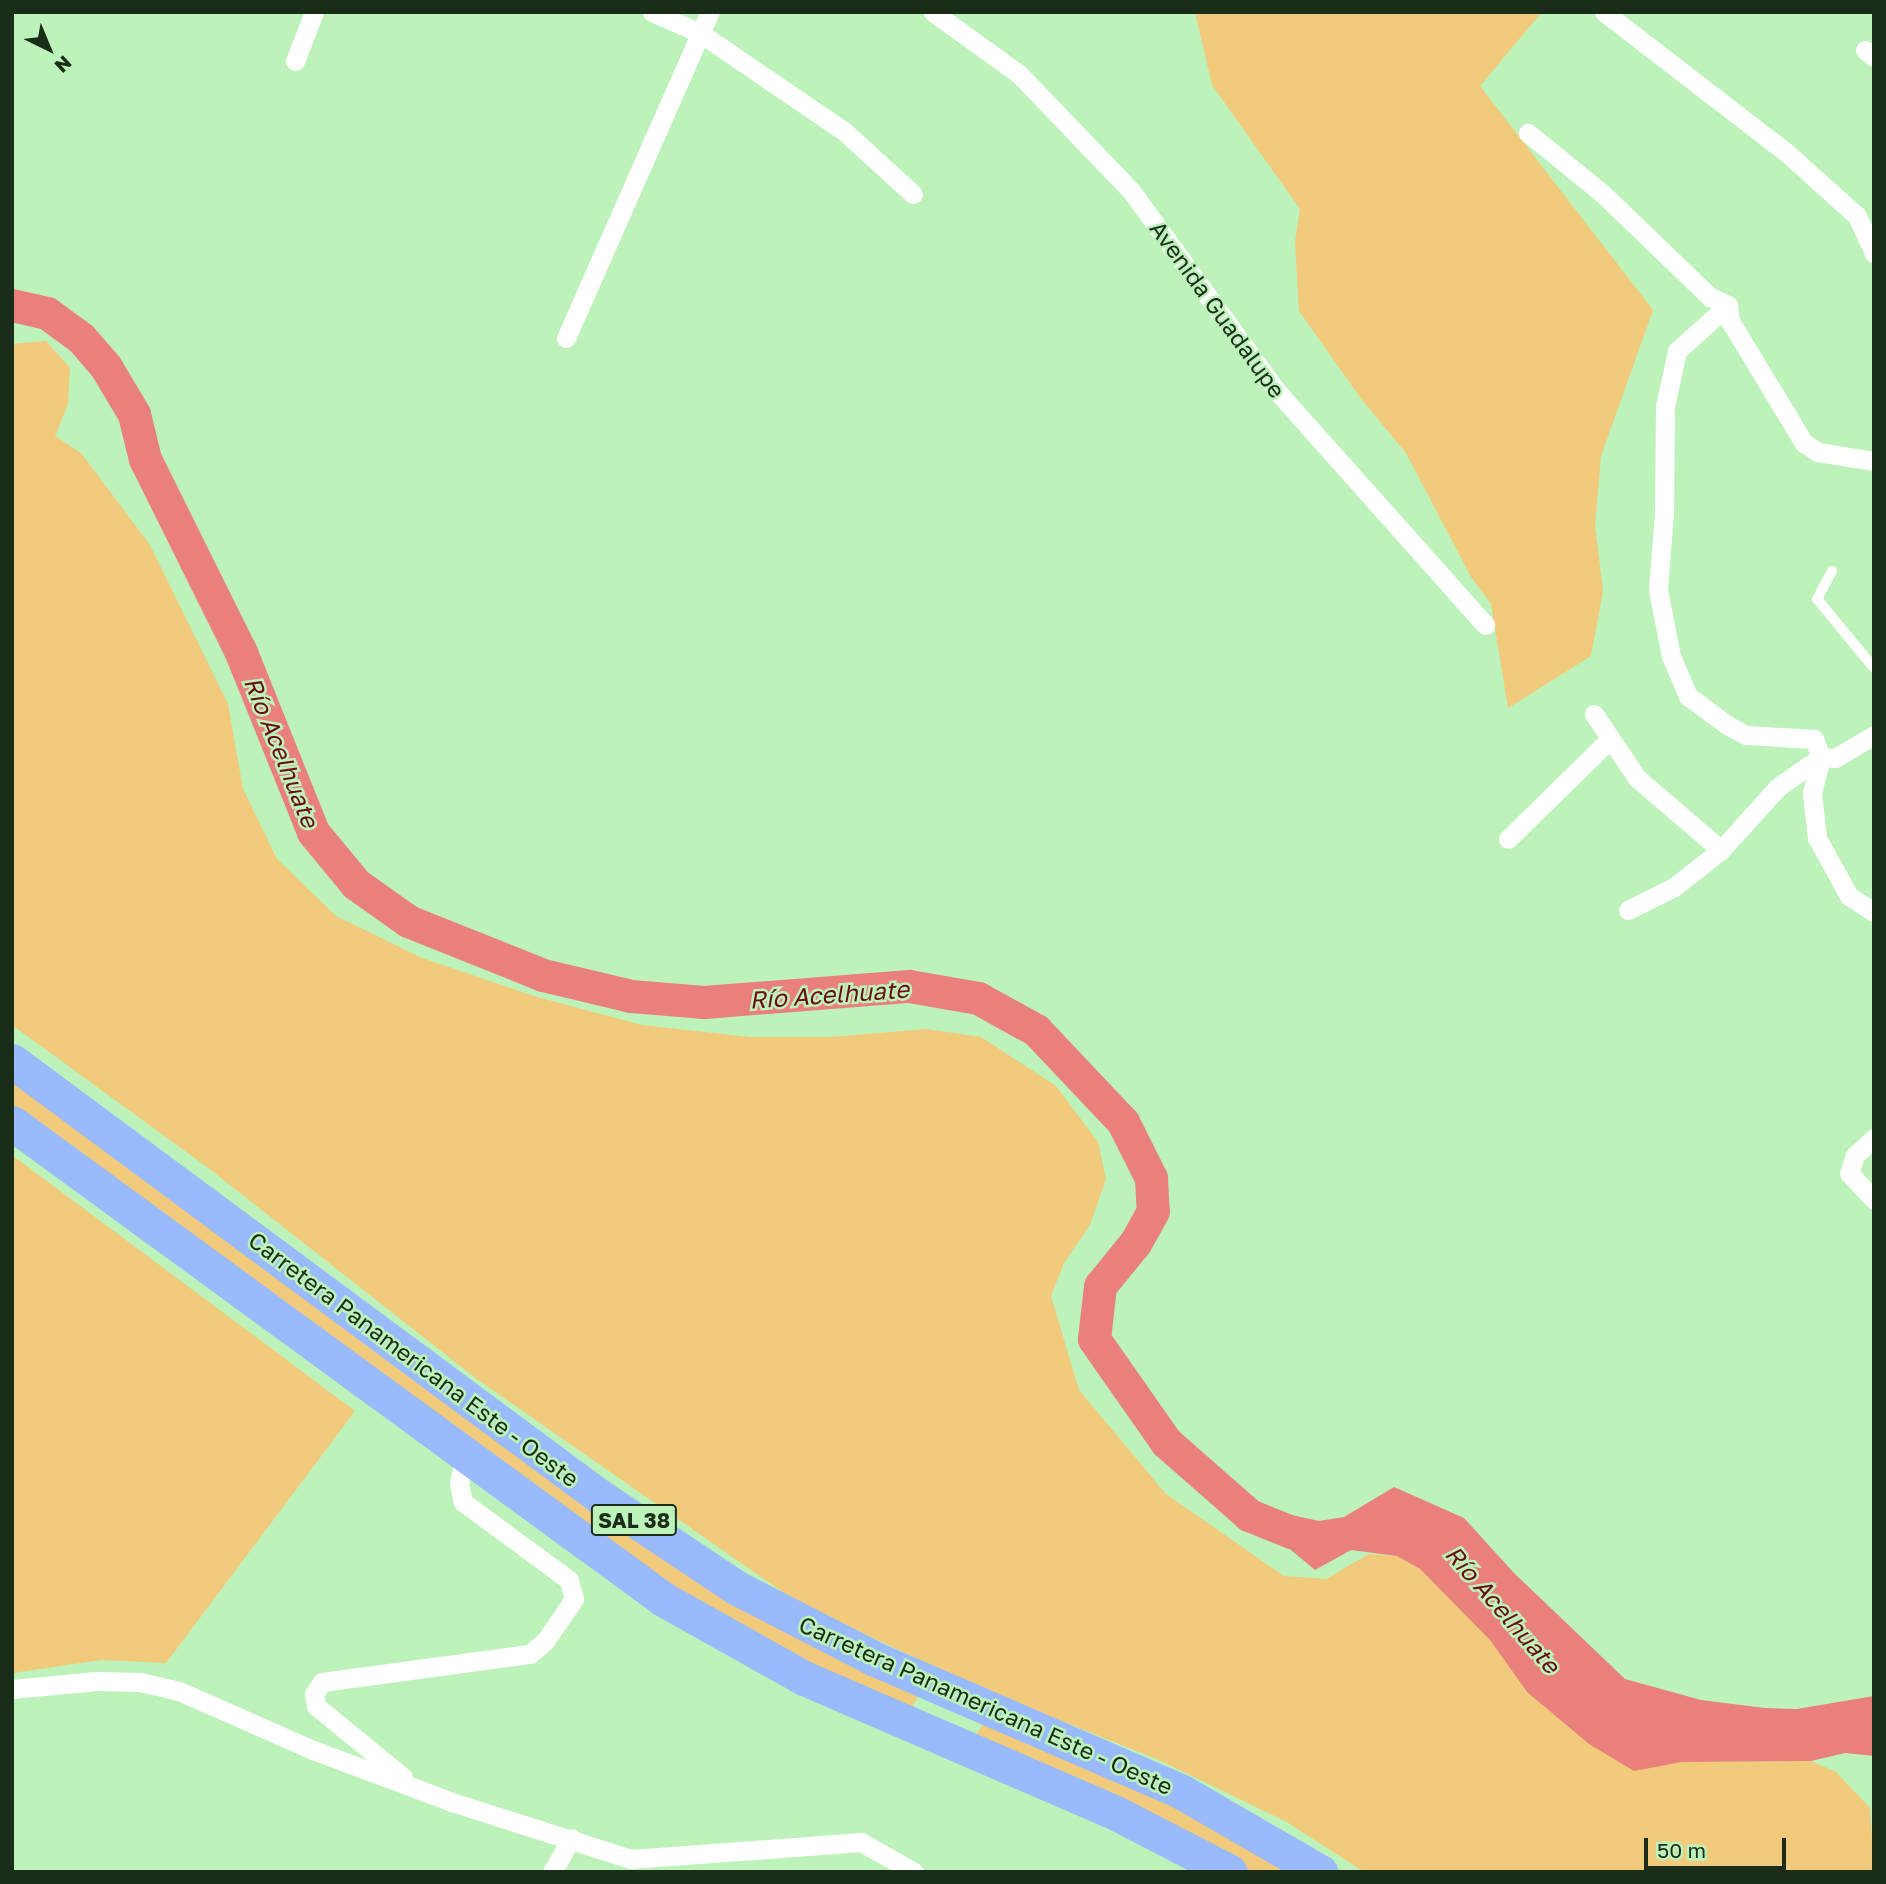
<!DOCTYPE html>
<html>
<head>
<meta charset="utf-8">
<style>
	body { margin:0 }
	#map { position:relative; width:1886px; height:1884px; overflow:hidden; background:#bdf2ba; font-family:"Golos Text",sans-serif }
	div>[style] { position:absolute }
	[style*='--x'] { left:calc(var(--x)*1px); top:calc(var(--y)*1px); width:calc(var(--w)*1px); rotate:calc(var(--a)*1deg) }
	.green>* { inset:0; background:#f1ca7c }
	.water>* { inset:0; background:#ea807c }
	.river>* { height:33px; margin:-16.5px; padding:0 16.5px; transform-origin:16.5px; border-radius:16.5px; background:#ea807c }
	.lane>* { height:10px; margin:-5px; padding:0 5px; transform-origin:5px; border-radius:5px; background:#fff }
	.street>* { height:19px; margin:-9.5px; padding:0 9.5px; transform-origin:9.5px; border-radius:9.5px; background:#fff }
	.highway>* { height:35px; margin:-17.5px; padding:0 17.5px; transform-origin:17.5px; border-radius:17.5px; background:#9abbfb }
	span { translate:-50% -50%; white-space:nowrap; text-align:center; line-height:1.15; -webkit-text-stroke:5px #bdf2ba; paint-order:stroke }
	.shield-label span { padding:2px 5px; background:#bdf2ba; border:2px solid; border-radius:5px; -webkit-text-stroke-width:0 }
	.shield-label { font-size:21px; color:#192d18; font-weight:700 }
	.street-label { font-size:23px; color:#192d18 }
	.water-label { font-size:24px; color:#6c0b15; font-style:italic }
	.frame { position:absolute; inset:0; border:14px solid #192d18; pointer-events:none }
	.north { position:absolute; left:14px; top:14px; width:70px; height:70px; -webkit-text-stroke:5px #bdf2ba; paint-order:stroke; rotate:137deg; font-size:19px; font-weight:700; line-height:28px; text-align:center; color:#192d18 }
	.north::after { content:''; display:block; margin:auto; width:24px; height:32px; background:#192d18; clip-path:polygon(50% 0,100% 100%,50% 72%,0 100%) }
	.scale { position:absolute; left:1644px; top:1838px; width:142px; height:32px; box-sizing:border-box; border:4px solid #192d18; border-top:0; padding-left:9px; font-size:21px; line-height:24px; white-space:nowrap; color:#192d18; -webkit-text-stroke:5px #bdf2ba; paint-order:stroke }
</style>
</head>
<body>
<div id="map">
	<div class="green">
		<i style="clip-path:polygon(1195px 12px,1542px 12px,1480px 86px,1653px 310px,1601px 456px,1595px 525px,1603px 591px,1591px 656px,1508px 708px,1491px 604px,1471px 577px,1406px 453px,1362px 400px,1299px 311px,1295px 242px,1300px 209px,1212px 85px)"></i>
		<i style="clip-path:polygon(46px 341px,70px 368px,68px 404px,55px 436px,81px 453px,150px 545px,228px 704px,243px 789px,277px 859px,336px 916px,422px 958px,537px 997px,642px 1025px,750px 1037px,831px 1037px,927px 1029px,981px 1037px,1056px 1086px,1098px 1142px,1106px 1179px,1090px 1225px,1064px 1263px,1051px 1296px,1079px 1390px,1166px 1494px,1284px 1576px,1326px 1579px,1369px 1554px,1397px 1556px,1420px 1569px,1490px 1640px,1527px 1692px,1634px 1770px,1682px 1762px,1811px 1761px,1836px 1772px,1870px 1808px,1874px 1872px,1364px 1872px,1287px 1822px,1161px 1761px,985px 1690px,800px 1604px,478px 1380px,207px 1167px,12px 1025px,12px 344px)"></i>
		<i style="clip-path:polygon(12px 1077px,918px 1696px,911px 1709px,705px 1615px,12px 1113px)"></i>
		<i style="clip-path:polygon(12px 1155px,355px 1411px,166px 1663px,102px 1660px,12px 1673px)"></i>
		<i style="clip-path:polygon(983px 1724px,1121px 1776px,1297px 1872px,1249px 1872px,976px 1735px)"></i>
	</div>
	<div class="water">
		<i style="clip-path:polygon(1394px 1487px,1464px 1518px,1514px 1573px,1625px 1679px,1701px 1700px,1765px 1708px,1797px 1709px,1874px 1696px,1874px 1756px,1845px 1753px,1811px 1761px,1682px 1762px,1634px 1771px,1589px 1744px,1527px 1692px,1490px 1640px,1420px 1569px,1397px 1556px,1351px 1550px,1315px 1570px,1249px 1515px,1287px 1514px,1319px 1521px,1344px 1517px)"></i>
	</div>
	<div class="river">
		<i style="--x:12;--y:305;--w:36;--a:13"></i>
		<i style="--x:47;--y:313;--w:42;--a:36.3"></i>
		<i style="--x:81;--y:338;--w:38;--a:49"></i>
		<i style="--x:106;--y:367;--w:55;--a:59.2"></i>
		<i style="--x:134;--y:414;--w:46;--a:76.3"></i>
		<i style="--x:145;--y:459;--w:213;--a:63.6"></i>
		<i style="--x:240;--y:650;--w:196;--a:68.1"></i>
		<i style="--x:313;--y:832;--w:67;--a:50.4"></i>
		<i style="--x:356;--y:884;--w:64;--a:35.4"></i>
		<i style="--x:408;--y:921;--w:145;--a:21.8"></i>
		<i style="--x:543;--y:975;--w:90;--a:13.4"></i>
		<i style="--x:631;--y:996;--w:73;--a:4.7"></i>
		<i style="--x:704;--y:1002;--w:206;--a:-4.5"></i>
		<i style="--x:909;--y:986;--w:70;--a:9.9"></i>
		<i style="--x:978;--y:998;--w:66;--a:28.9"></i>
		<i style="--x:1036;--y:1030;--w:127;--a:46.6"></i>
		<i style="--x:1123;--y:1122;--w:63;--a:63.4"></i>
		<i style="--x:1151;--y:1178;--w:33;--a:87"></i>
		<i style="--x:1153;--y:1211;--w:37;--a:119"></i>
		<i style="--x:1135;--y:1243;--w:55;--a:129.1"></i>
		<i style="--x:1100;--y:1286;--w:53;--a:96.5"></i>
		<i style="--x:1094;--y:1339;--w:126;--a:55"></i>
		<i style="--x:1166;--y:1442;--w:111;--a:41.3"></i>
		<i style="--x:1249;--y:1515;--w:45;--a:22"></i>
	</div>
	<div class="lane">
		<i style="--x:1832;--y:571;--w:32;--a:118"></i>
		<i style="--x:1817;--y:599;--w:89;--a:50.4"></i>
	</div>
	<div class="street">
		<i style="--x:652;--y:12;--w:52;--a:23.6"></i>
		<i style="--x:700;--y:33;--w:176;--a:34.3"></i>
		<i style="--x:845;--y:132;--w:92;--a:42.4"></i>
		<i style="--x:933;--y:12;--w:106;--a:35.8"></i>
		<i style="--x:1019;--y:74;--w:163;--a:46.2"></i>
		<i style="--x:1132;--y:192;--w:243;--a:54"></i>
		<i style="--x:1275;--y:389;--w:316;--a:48.3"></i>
		<i style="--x:1604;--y:12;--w:231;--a:37.6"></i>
		<i style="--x:1787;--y:153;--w:94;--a:42"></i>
		<i style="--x:1857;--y:216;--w:41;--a:65.3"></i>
		<i style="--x:1865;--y:50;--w:11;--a:38"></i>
		<i style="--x:295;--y:61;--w:53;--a:-68.8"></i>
		<i style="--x:1528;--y:133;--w:97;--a:39.1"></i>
		<i style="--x:1603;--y:194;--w:149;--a:43.9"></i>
		<i style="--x:1710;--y:297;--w:20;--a:24"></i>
		<i style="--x:1728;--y:305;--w:16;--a:83"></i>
		<i style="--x:1730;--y:321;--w:143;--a:58.8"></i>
		<i style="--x:1804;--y:443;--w:17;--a:33"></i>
		<i style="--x:1818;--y:452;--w:57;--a:9.1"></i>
		<i style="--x:1728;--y:305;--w:69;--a:138"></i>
		<i style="--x:1677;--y:351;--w:56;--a:102.3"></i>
		<i style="--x:1665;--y:406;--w:107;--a:90.5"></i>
		<i style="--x:1664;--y:513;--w:77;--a:94.5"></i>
		<i style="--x:1658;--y:590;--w:67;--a:78.9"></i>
		<i style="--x:1671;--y:656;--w:43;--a:67"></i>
		<i style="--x:1688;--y:696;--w:49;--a:36.6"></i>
		<i style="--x:1727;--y:725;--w:21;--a:28"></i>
		<i style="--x:1746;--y:735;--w:68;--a:3.4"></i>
		<i style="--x:1814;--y:739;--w:19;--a:69"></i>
		<i style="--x:1821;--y:757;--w:37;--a:104"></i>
		<i style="--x:1812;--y:793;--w:45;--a:83.7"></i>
		<i style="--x:1817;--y:838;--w:66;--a:61.1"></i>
		<i style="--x:1849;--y:896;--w:30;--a:33"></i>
		<i style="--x:566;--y:338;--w:356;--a:-66.2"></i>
		<i style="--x:1594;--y:714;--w:77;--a:56.1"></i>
		<i style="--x:1637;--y:778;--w:111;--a:40.6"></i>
		<i style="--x:1508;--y:839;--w:141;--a:-44.4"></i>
		<i style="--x:1628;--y:910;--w:51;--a:-26.6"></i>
		<i style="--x:1674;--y:887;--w:60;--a:-38.2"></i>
		<i style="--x:1721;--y:850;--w:85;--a:-47.9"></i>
		<i style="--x:1778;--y:787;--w:52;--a:-34.9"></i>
		<i style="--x:1821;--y:757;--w:14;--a:4"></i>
		<i style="--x:1835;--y:758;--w:45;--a:-30.5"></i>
		<i style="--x:1874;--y:1138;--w:25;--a:138"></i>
		<i style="--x:1855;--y:1155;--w:19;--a:108"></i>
		<i style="--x:1849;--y:1173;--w:37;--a:47"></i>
		<i style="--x:12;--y:1689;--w:85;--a:-5.4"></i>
		<i style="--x:97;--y:1681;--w:43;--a:1.3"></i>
		<i style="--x:140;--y:1682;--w:40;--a:13"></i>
		<i style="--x:179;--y:1691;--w:146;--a:23.8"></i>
		<i style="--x:313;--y:1750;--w:148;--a:20.5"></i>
		<i style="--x:452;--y:1802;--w:188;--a:17.7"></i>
		<i style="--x:631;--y:1859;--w:231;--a:-4.2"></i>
		<i style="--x:861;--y:1842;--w:61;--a:29.5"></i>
		<i style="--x:403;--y:1777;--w:112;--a:-140.8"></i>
		<i style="--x:316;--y:1706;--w:12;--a:-99"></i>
		<i style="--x:314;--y:1694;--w:14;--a:-56"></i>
		<i style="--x:322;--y:1682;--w:210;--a:-7.7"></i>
		<i style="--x:530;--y:1654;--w:21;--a:-41"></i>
		<i style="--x:546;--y:1640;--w:50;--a:-55.7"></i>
		<i style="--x:574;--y:1599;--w:20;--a:-105"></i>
		<i style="--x:569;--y:1580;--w:132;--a:-143.7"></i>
		<i style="--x:463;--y:1502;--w:19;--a:-102"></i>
		<i style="--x:459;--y:1483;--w:26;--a:-77"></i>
		<i style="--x:552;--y:1872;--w:39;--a:-60"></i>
	</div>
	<div class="highway">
		<i style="--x:12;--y:1061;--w:731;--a:36.54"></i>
		<i style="--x:599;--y:1496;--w:166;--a:33.7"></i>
		<i style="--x:737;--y:1588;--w:155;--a:27.2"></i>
		<i style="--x:875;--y:1659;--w:335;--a:23.4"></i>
		<i style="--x:1182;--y:1792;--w:160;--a:30.1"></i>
		<i style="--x:12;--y:1123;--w:806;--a:36.17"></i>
		<i style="--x:663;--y:1599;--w:162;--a:29.3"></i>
		<i style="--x:804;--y:1678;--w:340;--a:23.4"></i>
		<i style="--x:1116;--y:1813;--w:128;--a:27.4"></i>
	</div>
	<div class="shield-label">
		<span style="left:634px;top:1520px">SAL 38</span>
	</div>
	<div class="street-label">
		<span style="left:1218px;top:309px;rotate:54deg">Avenida Guadalupe</span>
		<span style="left:414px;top:1359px;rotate:37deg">Carretera Panamericana Este - Oeste</span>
		<span style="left:986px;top:1705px;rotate:24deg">Carretera Panamericana Este - Oeste</span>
	</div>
	<div class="water-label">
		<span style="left:282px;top:752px;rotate:68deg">Río Acelhuate</span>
		<span style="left:829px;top:994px;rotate:-4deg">Río Acelhuate</span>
		<span style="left:1503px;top:1609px;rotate:49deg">Río Acelhuate</span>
	</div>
	<div class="frame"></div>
	<div class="north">N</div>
	<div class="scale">50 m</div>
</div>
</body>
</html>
